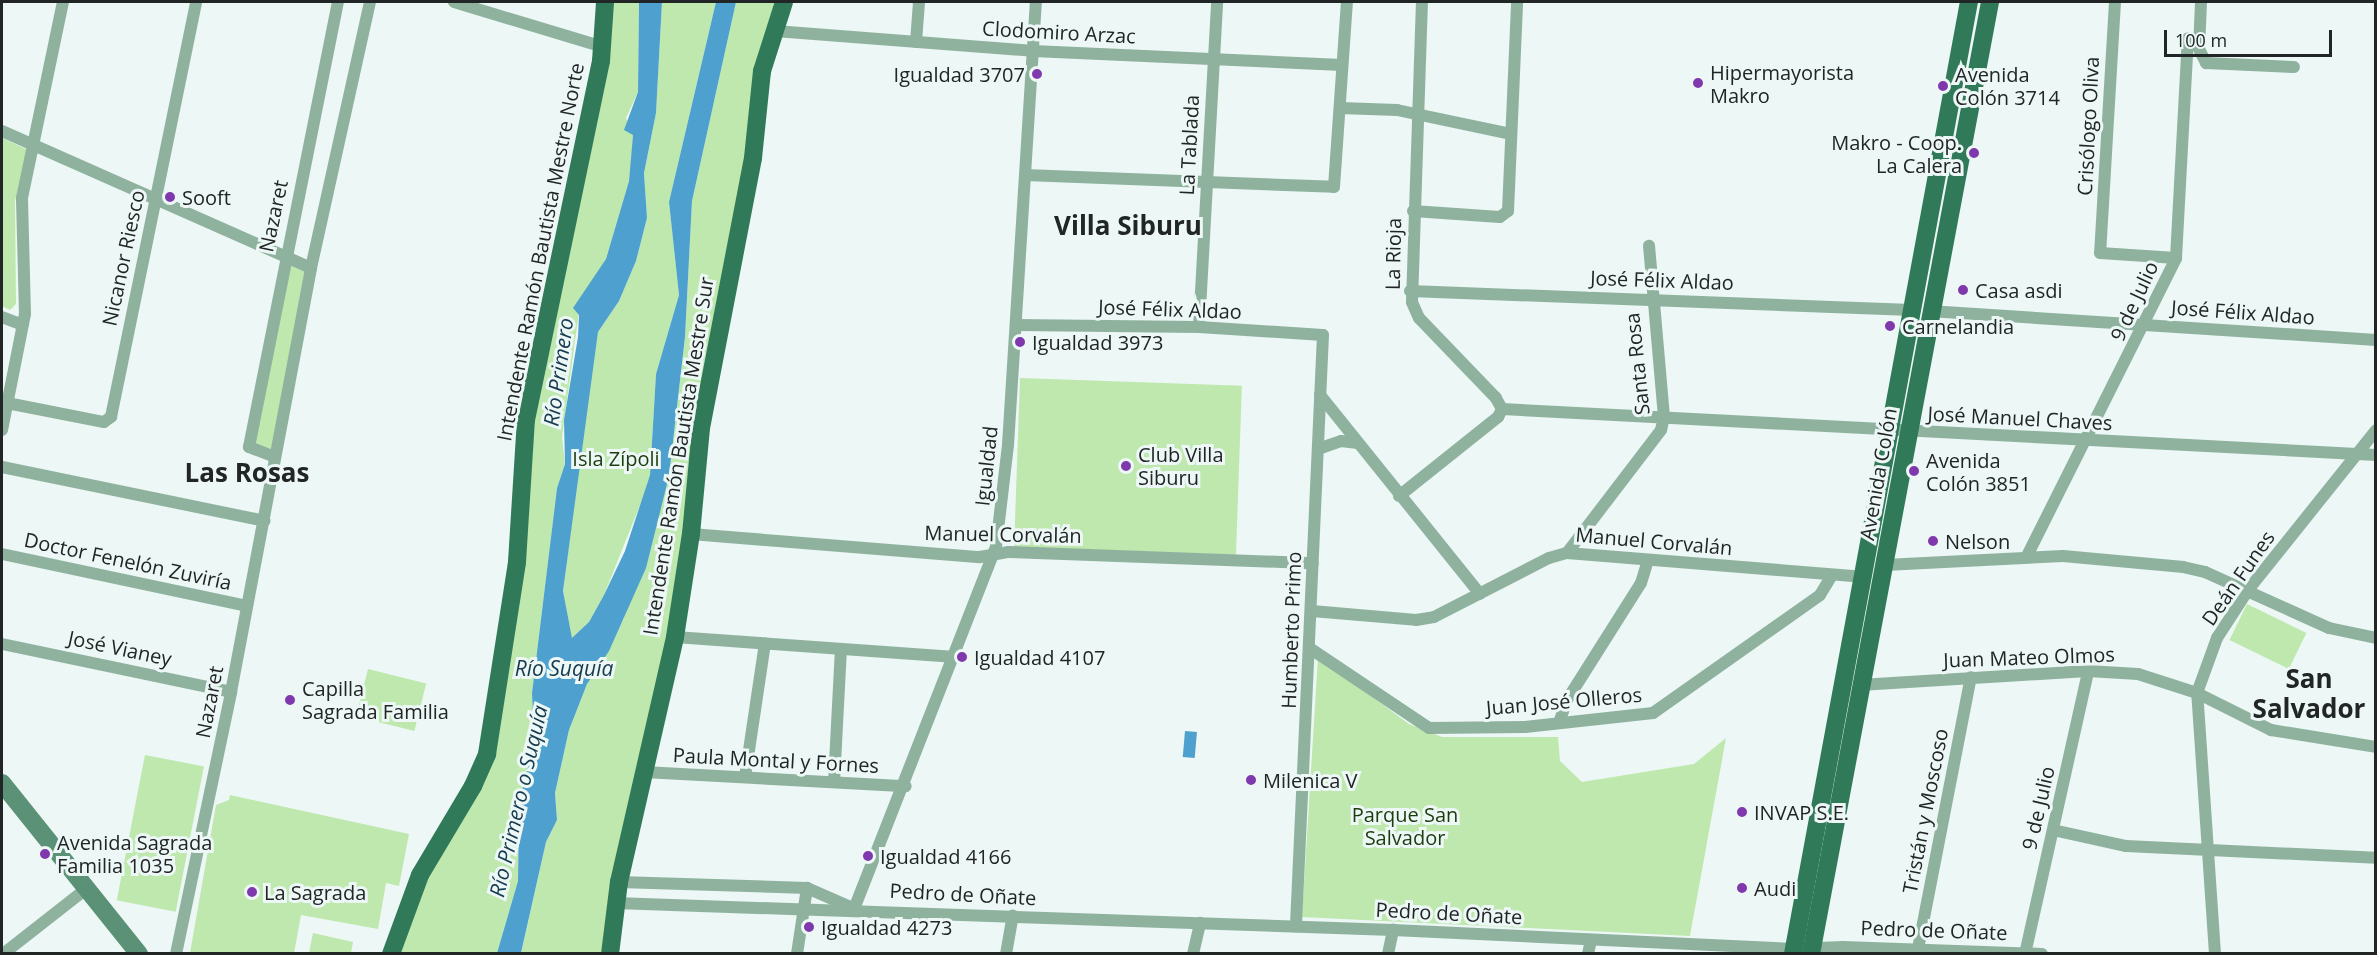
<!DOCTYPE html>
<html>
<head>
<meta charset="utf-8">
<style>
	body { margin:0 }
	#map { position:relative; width:2377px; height:955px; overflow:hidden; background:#ecf7f6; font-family:"Open Sans",sans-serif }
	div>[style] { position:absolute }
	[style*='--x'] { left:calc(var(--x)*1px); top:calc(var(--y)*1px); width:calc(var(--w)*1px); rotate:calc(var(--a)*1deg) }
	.green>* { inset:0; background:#bee8ad; transform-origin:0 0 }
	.water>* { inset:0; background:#4ea1cf; transform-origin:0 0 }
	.street>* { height:12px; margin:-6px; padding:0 6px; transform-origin:6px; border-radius:6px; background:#8fb29f }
	.secondary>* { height:18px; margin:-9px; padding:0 9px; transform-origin:9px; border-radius:9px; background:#5b9176 }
	.primary>* { height:18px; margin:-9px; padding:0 9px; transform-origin:9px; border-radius:9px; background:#317a59 }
	.dots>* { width:16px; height:16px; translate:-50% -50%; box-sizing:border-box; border:3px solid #ecf7f6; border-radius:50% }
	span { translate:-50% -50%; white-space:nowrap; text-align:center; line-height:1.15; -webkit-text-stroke:6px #ecf7f6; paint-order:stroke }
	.street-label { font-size:20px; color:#212525 }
	.poi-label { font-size:20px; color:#212525 }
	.left { translate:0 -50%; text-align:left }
	.right { translate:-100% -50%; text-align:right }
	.park-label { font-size:20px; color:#1d3c0d }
	.water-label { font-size:21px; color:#163a4e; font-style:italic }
	.district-label { font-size:26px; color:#212525; font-weight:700 }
	.frame { position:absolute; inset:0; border:3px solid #212525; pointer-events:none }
	.scale { position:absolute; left:2164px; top:30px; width:168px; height:27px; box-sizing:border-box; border:3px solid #212525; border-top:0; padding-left:8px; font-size:18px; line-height:21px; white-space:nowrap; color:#212525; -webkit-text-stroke:4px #ecf7f6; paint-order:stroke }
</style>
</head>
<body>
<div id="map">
	<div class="green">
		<i style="clip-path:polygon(605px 2px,639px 2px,638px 92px,626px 118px,633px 135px,632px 155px,629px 181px,606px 259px,580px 304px,562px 437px,565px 464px,557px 488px,532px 693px,534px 741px,519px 803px,518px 881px,497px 953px,391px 954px,480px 771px,521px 465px)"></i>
		<i style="clip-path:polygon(662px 2px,716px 2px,669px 202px,679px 295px,656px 374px,650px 475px,642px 500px,604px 595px,589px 622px,572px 639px,563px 591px,589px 382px,598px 332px,619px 301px,636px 261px,647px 218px,644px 173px,656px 113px)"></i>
		<i style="clip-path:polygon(736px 2px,784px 2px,610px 953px,521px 954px,546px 842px,557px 820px,555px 793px,569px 730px,587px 684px,623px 620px,669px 476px,685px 337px,692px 201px)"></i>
		<i style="clip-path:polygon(2px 138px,26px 149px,28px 154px,15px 201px,16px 304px,10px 310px,2px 306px)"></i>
		<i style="clip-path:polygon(290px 265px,305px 271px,271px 452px,253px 443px)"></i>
		<i style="left:1020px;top:378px;width:222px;height:169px;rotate:2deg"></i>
		<i style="left:2247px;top:604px;width:66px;height:40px;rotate:26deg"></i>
		<i style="clip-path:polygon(1318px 657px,1409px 724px,1442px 737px,1558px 737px,1560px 761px,1582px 782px,1694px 764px,1726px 738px,1690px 936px,1302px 917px)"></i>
		<i style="left:368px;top:669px;width:60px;height:49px;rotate:14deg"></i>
		<i style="left:145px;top:755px;width:60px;height:148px;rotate:11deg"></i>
		<i style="clip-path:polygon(230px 795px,409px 834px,399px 886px,386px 883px,378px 929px,301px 915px,294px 953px,190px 953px,216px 805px,229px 800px)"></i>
		<i style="clip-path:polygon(313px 933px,353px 942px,351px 953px,309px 953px)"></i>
	</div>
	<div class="water">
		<i style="clip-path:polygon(639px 2px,662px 2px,656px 113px,644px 173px,647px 218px,636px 261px,619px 301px,598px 332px,563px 591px,572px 638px,589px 622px,604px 595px,625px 551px,650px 475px,656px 374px,679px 295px,669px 202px,716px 2px,736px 2px,692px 201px,685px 337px,669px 476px,646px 568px,609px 651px,587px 684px,569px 730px,555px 793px,557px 820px,546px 842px,521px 953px,497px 953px,518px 881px,519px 803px,534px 741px,532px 693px,557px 488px,565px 464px,564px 420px,578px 337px,579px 315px,573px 308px,606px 259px,629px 181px,633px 135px,624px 130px,638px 92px)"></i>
		<i style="left:1185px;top:731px;width:12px;height:26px;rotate:5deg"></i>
	</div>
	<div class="street">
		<i style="--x:454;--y:2;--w:156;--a:16.8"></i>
		<i style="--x:2115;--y:2;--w:251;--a:93.4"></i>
		<i style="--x:2100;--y:253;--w:76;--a:3.8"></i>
		<i style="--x:2201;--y:2;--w:47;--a:92.4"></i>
		<i style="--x:2199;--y:49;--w:16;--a:63"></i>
		<i style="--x:2206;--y:63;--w:88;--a:2.6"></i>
		<i style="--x:775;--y:31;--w:259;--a:4.4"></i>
		<i style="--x:1033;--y:51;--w:309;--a:2.6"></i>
		<i style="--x:916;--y:42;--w:40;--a:-85.7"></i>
		<i style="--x:1340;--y:108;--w:57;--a:2"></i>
		<i style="--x:1397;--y:110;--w:116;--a:11.9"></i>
		<i style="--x:2;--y:131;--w:338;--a:23.9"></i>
		<i style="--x:1025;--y:175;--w:309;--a:2.2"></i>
		<i style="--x:1334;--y:187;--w:185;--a:-86"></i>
		<i style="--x:1413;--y:211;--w:87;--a:3.9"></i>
		<i style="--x:1500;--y:217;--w:10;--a:-37"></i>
		<i style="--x:1508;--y:211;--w:209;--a:-87.5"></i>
		<i style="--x:1410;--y:291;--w:502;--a:2.17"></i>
		<i style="--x:1929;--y:311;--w:448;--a:3.7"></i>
		<i style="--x:2;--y:317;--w:22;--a:21"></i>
		<i style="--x:1017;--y:325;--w:182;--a:0.6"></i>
		<i style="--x:1199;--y:327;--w:124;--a:3.7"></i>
		<i style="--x:1323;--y:335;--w:592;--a:92.62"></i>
		<i style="--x:1199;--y:327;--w:325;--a:-86.8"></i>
		<i style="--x:1320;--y:395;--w:255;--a:51.2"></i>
		<i style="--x:7;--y:403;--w:99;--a:11.1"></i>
		<i style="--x:104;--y:422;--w:9;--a:-36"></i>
		<i style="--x:111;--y:417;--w:424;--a:-78.4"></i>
		<i style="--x:1502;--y:409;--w:875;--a:3.01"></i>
		<i style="--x:2;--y:430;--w:118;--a:-78.8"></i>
		<i style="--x:25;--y:314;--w:116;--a:-91.5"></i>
		<i style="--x:22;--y:198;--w:200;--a:-78.2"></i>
		<i style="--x:1318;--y:449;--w:24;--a:-19"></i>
		<i style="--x:1341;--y:441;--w:17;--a:7"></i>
		<i style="--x:275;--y:457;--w:28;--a:-159"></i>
		<i style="--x:249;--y:447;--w:454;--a:-78.7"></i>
		<i style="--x:2;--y:467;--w:268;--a:11.6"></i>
		<i style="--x:1399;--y:496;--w:127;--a:-38.6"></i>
		<i style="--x:1498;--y:417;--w:9;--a:-63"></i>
		<i style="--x:1502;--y:409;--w:13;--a:-119"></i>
		<i style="--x:1496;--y:398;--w:111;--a:-133.9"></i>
		<i style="--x:1419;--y:318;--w:17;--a:-114"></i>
		<i style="--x:1412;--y:302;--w:300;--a:-88.1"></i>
		<i style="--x:691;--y:534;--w:290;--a:4.6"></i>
		<i style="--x:980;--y:557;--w:29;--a:-10"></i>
		<i style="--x:1009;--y:552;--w:304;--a:2.1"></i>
		<i style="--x:1567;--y:553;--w:155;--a:-52.6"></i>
		<i style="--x:1661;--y:430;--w:13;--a:-77"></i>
		<i style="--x:1664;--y:417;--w:172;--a:-95"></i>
		<i style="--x:2;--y:554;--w:250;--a:12"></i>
		<i style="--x:2027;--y:556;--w:333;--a:-63.4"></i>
		<i style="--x:2176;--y:258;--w:220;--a:-86.9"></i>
		<i style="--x:1885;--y:565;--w:178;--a:-2.9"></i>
		<i style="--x:2063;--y:556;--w:121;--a:5.2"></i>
		<i style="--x:2183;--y:567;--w:23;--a:13"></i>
		<i style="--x:2205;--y:572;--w:136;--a:24.3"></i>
		<i style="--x:2329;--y:628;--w:48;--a:12"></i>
		<i style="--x:1312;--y:611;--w:104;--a:4.9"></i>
		<i style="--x:1416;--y:620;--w:18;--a:-9"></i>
		<i style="--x:1434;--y:617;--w:129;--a:-27.2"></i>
		<i style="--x:1549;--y:558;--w:19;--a:-16"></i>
		<i style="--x:1567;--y:553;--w:299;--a:4.6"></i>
		<i style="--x:675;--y:637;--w:281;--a:4.1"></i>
		<i style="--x:2;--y:644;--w:234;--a:11.8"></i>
		<i style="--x:1311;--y:649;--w:142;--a:33.8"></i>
		<i style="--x:1429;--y:728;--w:96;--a:-0.6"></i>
		<i style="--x:1525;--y:727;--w:129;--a:-6.2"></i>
		<i style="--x:1653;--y:713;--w:204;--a:-35.2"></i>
		<i style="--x:1820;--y:595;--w:23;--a:-59"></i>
		<i style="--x:1860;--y:685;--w:228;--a:-3.5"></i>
		<i style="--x:2088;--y:671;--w:50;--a:3.4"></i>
		<i style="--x:2138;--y:674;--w:62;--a:17.9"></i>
		<i style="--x:2197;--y:693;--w:83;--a:26.6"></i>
		<i style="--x:2271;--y:730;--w:106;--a:9.2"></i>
		<i style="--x:1559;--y:723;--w:24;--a:-71"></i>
		<i style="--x:1567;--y:700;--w:138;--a:-57.7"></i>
		<i style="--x:1641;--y:583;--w:24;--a:-73"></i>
		<i style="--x:644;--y:772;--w:262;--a:3.1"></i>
		<i style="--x:745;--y:777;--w:135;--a:-81.5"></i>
		<i style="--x:834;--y:782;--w:133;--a:-87"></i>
		<i style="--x:2053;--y:830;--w:75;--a:12.4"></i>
		<i style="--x:2126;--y:846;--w:250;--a:2.7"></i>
		<i style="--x:619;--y:882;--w:188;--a:1.8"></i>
		<i style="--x:807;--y:888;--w:45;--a:23.7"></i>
		<i style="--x:615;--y:903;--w:778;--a:1.99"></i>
		<i style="--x:1393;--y:930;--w:401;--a:2.7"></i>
		<i style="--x:1794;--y:949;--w:49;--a:-2.3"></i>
		<i style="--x:1843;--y:947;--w:199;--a:2"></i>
		<i style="--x:854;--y:909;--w:389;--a:-68.6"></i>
		<i style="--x:996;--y:547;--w:103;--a:-83.3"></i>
		<i style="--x:1008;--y:445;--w:444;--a:-86.4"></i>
		<i style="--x:3;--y:954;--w:105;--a:-38.1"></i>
		<i style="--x:176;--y:954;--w:268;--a:-78.1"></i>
		<i style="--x:231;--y:692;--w:431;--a:-79.3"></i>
		<i style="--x:311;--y:268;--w:272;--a:-77.5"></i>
		<i style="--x:797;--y:954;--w:67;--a:-81.4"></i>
		<i style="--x:1006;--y:954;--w:39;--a:-80"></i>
		<i style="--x:1193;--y:954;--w:32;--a:-77"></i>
		<i style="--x:1388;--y:954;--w:25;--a:-78"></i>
		<i style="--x:1588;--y:954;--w:14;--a:-78"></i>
		<i style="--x:1917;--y:954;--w:282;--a:-79"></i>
		<i style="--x:2025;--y:954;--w:290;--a:-77.4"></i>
		<i style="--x:2215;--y:954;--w:262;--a:-93.9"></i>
		<i style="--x:2197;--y:693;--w:59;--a:-70"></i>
		<i style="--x:2217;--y:638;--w:57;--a:-57.1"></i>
		<i style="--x:2248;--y:590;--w:205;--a:-51.3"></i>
	</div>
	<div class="secondary">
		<i style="--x:2;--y:783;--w:219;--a:51.3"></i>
	</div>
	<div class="primary">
		<i style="--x:391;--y:954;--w:84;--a:-69.8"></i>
		<i style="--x:420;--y:875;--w:104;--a:-59.2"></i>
		<i style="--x:473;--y:786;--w:35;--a:-66"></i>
		<i style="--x:487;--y:754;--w:194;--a:-81.1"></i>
		<i style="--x:517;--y:562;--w:142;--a:-86.4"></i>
		<i style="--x:526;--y:420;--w:367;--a:-78.2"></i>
		<i style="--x:601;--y:61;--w:59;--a:-86.1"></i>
		<i style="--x:610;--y:954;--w:73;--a:-82.9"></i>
		<i style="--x:619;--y:882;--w:251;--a:-77.1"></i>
		<i style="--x:675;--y:637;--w:104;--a:-81.2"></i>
		<i style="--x:691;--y:534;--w:106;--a:-84.6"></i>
		<i style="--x:701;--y:428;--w:275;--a:-79.1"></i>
		<i style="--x:753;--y:158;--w:87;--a:-84.1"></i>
		<i style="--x:762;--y:71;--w:72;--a:-72.3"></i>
		<i style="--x:1793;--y:954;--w:968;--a:-79.53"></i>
		<i style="--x:1811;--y:954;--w:969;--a:-79.35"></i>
	</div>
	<div class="dots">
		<i style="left:1037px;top:74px;background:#8039ac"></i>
		<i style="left:1698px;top:83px;background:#8039ac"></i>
		<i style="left:1943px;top:86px;background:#8039ac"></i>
		<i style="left:1974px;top:153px;background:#8039ac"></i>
		<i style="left:170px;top:197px;background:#8039ac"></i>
		<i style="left:1963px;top:290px;background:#8039ac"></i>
		<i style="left:1890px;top:326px;background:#8039ac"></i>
		<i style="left:1020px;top:342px;background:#8039ac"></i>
		<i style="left:1126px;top:466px;background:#8039ac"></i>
		<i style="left:1914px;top:471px;background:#8039ac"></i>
		<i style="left:1933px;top:541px;background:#8039ac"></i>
		<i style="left:962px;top:657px;background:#8039ac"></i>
		<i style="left:290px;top:700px;background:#8039ac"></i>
		<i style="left:1251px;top:780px;background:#8039ac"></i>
		<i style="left:1742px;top:812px;background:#8039ac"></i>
		<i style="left:45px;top:854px;background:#8039ac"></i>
		<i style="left:868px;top:856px;background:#8039ac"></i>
		<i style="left:1742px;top:888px;background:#8039ac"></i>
		<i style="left:252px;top:892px;background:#8039ac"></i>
		<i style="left:809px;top:927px;background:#8039ac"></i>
	</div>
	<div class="street-label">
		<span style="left:1059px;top:32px;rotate:3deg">Clodomiro Arzac</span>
		<span style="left:2088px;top:126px;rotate:-87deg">Crisólogo Oliva</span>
		<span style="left:1189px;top:145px;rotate:-87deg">La Tablada</span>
		<span style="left:273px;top:216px;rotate:-78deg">Nazaret</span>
		<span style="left:540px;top:252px;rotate:-79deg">Intendente Ramón Bautista Mestre Norte</span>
		<span style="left:1393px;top:254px;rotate:-89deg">La Rioja</span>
		<span style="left:123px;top:258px;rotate:-78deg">Nicanor Riesco</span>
		<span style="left:1662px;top:280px;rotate:2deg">José Félix Aldao</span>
		<span style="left:2134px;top:301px;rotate:-65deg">9 de Julio</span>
		<span style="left:1170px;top:309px;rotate:2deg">José Félix Aldao</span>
		<span style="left:2243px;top:312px;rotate:4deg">José Félix Aldao</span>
		<span style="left:1637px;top:364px;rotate:-96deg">Santa Rosa</span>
		<span style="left:2020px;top:418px;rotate:3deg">José Manuel Chaves</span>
		<span style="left:678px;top:456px;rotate:-81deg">Intendente Ramón Bautista Mestre Sur</span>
		<span style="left:986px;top:466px;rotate:-84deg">Igualdad</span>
		<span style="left:1878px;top:474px;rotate:-80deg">Avenida Colón</span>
		<span style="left:1003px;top:534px;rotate:1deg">Manuel Corvalán</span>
		<span style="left:1654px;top:541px;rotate:5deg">Manuel Corvalán</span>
		<span style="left:128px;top:561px;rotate:12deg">Doctor Fenelón Zuviría</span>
		<span style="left:2238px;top:578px;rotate:-55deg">Deán Funes</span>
		<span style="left:1291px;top:630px;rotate:-88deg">Humberto Primo</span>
		<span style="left:120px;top:648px;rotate:12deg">José Vianey</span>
		<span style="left:2029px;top:657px;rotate:-2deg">Juan Mateo Olmos</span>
		<span style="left:1564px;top:701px;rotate:-5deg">Juan José Olleros</span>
		<span style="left:209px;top:702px;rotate:-79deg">Nazaret</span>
		<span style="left:776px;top:760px;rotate:3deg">Paula Montal y Fornes</span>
		<span style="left:2038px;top:808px;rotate:-77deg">9 de Julio</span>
		<span style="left:1925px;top:811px;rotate:-79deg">Tristán y Moscoso</span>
		<span style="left:963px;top:894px;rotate:3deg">Pedro de Oñate</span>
		<span style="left:1449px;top:913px;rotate:3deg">Pedro de Oñate</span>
		<span style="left:1934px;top:930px;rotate:2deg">Pedro de Oñate</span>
	</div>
	<div class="poi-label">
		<span class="left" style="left:1710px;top:84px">Hipermayorista<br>Makro</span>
		<span class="right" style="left:1025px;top:74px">Igualdad 3707</span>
		<span class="left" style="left:1955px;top:86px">Avenida<br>Colón 3714</span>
		<span class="right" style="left:1962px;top:154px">Makro - Coop.<br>La Calera</span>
		<span class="left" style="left:182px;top:197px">Sooft</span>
		<span class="left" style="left:1975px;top:290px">Casa asdi</span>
		<span class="left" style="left:1902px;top:326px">Carnelandia</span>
		<span class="left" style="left:1032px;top:342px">Igualdad 3973</span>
		<span class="left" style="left:1138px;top:466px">Club Villa<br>Siburu</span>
		<span class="left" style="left:1926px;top:472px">Avenida<br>Colón 3851</span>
		<span class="left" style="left:1945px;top:541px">Nelson</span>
		<span class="left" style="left:974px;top:657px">Igualdad 4107</span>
		<span class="left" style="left:302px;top:700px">Capilla<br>Sagrada Familia</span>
		<span class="left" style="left:1263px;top:780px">Milenica V</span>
		<span class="left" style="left:1754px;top:812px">INVAP S.E.</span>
		<span class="left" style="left:57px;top:854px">Avenida Sagrada<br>Familia 1035</span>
		<span class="left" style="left:880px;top:856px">Igualdad 4166</span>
		<span class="left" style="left:1754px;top:888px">Audi</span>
		<span class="left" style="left:264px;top:892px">La Sagrada</span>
		<span class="left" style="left:821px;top:927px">Igualdad 4273</span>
	</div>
	<div class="park-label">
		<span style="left:616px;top:458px">Isla Zípoli</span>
		<span style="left:1405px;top:826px">Parque San<br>Salvador</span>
	</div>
	<div class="water-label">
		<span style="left:558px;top:372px;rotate:-82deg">Río Primero</span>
		<span style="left:564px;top:668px">Río Suquía</span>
		<span style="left:518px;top:801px;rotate:-77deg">Río Primero o Suquía</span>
	</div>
	<div class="district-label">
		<span style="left:1128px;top:226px">Villa Siburu</span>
		<span style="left:247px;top:473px">Las Rosas</span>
		<span style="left:2309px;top:694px">San<br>Salvador</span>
	</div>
	<div class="frame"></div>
	<div class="scale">100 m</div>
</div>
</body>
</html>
